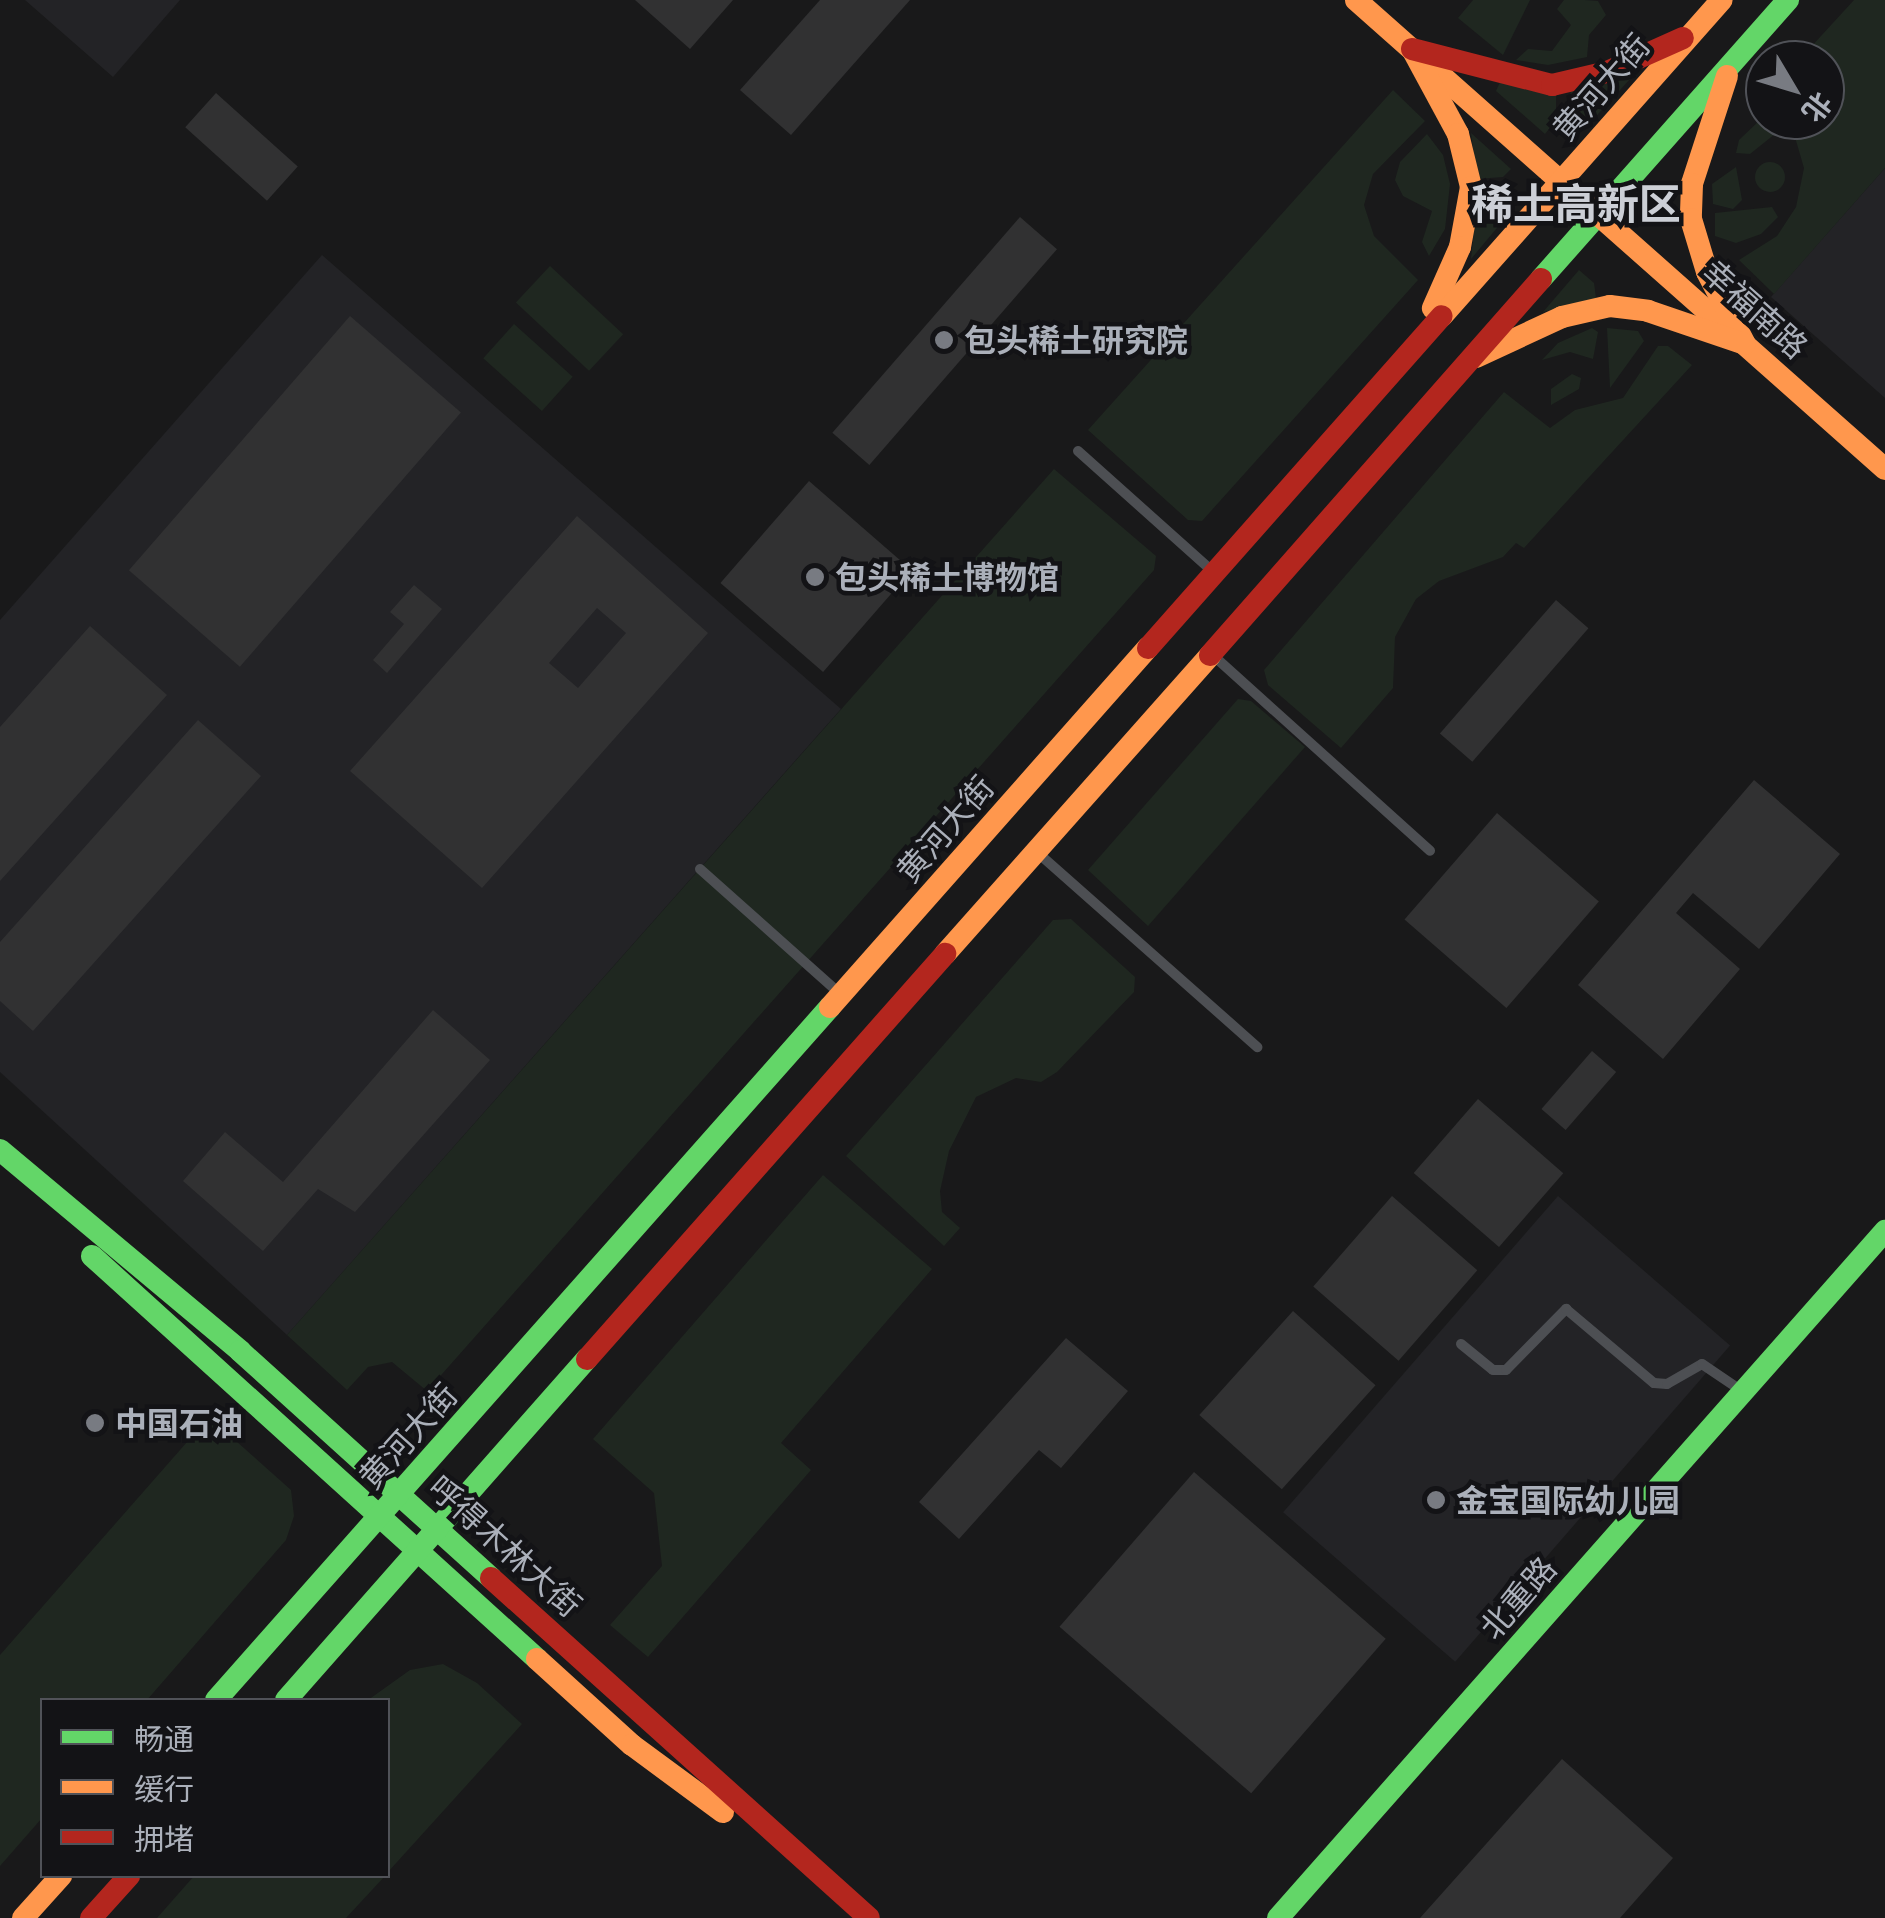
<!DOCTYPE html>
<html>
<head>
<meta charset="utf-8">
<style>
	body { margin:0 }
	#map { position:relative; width:1885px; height:1918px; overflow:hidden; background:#19191a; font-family:"IBM Plex Sans","Noto Sans SC",sans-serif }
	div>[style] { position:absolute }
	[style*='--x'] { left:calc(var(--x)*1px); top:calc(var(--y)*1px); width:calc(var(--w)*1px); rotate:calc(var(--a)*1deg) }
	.built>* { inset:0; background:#232326; transform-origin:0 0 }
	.green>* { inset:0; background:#1f2720; transform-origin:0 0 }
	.round { border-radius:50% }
	.building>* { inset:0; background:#313132; transform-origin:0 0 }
	.lane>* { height:10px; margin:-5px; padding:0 5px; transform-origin:5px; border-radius:5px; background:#4d4f53 }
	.fast>* { height:22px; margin:-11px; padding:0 11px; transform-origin:11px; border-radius:11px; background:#63d668 }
	.slow>* { height:22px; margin:-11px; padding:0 11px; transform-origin:11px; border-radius:11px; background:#ff974d }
	.jam>* { height:22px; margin:-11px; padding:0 11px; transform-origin:11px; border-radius:11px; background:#b3261e }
	.dots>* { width:28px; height:28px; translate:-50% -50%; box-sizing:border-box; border:5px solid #131316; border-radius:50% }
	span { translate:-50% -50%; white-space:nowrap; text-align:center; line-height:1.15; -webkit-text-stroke:9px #131316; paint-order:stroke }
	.street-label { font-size:32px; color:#abb0ba }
	.poi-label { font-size:32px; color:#abb0ba; font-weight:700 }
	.left { translate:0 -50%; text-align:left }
	.district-label { font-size:42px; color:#cccfd6; font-weight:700 }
	.legend { position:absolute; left:40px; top:1698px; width:350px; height:180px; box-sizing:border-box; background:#131316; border:2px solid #505258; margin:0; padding:12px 18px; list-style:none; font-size:30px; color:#abb0ba }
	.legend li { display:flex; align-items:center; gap:20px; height:50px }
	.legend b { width:50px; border:2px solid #505258 }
	.north { position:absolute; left:1745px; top:40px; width:100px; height:100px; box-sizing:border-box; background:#131316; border:2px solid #505258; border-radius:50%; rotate:128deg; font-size:28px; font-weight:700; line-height:40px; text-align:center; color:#abb0ba }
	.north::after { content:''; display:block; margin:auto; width:35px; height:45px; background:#787b82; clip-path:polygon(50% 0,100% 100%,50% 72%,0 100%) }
</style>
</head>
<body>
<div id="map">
	<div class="built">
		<i style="clip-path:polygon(25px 0,180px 0,113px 77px)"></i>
		<i style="clip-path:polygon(1885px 168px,1885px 398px,1771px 297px)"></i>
		<i style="clip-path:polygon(322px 255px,841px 709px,287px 1335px,0 1072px,0 620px)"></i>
		<i style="left:1558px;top:1196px;width:228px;height:419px;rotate:41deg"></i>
	</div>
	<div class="green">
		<i style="clip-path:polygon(1473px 0,1530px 0,1503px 55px,1458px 18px)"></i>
		<i style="clip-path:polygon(1585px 0,1598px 1px,1606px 15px,1589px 35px,1587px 57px,1548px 65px,1516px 60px,1528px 49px,1552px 51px,1571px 25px,1557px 9px,1564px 0)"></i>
		<i style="clip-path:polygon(1854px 0,1885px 0,1885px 168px,1774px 294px,1739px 260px,1777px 236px,1796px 207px,1804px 168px,1790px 120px,1825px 120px,1825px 60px,1799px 60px)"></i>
		<i style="clip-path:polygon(1631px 78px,1588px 125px,1575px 113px,1570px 91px)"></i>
		<i style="clip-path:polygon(1500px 82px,1556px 91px,1556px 120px,1545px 134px,1496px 91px)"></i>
		<i style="clip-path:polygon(1393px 90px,1425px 121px,1373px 174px,1364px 205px,1374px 236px,1418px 280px,1202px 521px,1188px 520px,1088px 430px)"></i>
		<i style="clip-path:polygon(1761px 119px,1775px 127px,1775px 134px,1750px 154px,1736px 153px,1739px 140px)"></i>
		<i style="clip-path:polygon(1471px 133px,1511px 169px,1503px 177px,1477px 179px)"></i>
		<i style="clip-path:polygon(1427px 134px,1443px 155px,1450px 184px,1445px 229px,1429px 256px,1422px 242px,1432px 211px,1403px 196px,1395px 180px,1400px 162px)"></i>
		<i class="round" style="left:1755px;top:162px;width:30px;height:30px"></i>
		<i style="clip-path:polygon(1736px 167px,1742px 200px,1733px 209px,1713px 204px,1712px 184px)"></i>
		<i style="clip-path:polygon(1478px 193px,1492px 193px,1512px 210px,1471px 259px)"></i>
		<i style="clip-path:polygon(1772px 207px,1778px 217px,1761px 234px,1736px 243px,1715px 236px,1715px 213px)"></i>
		<i style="left:550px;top:266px;width:100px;height:50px;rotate:43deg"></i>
		<i style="clip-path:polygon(1579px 270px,1594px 283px,1596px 298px,1543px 312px)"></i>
		<i style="left:514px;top:324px;width:79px;height:46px;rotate:42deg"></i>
		<i style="clip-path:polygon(1592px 328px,1598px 332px,1593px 359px,1570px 352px,1542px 360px,1558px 343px)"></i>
		<i style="clip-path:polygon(1607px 328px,1638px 331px,1644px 341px,1610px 388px)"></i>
		<i style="clip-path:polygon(1658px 346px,1668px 346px,1692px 365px,1524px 548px,1516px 543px,1503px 557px,1439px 581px,1416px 599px,1395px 637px,1393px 688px,1341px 748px,1268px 685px,1264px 670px,1504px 392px,1550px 428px,1575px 410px,1623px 398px)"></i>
		<i style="clip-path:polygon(1572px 374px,1581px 378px,1579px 389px,1551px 405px,1551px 389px)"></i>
		<i style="clip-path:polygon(1054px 469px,1156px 556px,1154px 570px,427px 1391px,392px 1362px,368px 1367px,347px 1390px,287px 1335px)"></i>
		<i style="clip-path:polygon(1238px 699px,1251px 701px,1305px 747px,1148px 926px,1088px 870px)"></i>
		<i style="clip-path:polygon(1071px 919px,1135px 977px,1134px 992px,1057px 1072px,1041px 1082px,1016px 1078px,976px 1097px,949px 1151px,940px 1191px,942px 1212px,960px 1228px,944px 1246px,846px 1156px,1053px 920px)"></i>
		<i style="clip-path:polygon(823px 1175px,932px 1269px,781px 1443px,811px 1470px,648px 1657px,610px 1625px,662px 1566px,654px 1493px,593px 1439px)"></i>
		<i style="clip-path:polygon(209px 1417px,291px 1490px,294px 1516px,286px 1540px,147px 1700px,42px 1700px,42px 1818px,0 1866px,0 1655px)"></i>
		<i style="clip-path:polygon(443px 1664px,477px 1683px,522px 1724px,388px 1872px,388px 1700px,368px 1700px,410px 1670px)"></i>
		<i style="clip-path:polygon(194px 1876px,385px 1876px,346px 1918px,157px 1918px)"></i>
	</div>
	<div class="building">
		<i style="clip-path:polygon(635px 0,733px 0,690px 49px)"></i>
		<i style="clip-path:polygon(820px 0,910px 0,791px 135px,740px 90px)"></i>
		<i style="left:216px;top:93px;width:110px;height:46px;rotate:42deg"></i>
		<i style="left:1020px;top:217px;width:49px;height:286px;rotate:41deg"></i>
		<i style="left:350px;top:316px;width:147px;height:337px;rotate:41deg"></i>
		<i style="left:809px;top:481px;width:136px;height:135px;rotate:41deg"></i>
		<i style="clip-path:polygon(evenodd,577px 516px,708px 633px,482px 888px,350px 771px,577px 516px,597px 608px,626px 633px,578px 688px,549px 663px,597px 608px)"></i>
		<i style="clip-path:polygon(414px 585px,442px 609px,387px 673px,373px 660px,404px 624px,390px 612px)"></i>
		<i style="left:1556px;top:600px;width:43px;height:177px;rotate:41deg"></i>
		<i style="clip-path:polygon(90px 626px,167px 695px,0 881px,0 727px)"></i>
		<i style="clip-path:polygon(198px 720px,261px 776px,33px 1031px,0 1001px,0 942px)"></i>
		<i style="clip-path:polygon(1754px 780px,1840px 854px,1759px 949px,1693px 893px,1676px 913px,1740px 969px,1663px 1059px,1578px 985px)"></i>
		<i style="left:1497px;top:813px;width:135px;height:141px;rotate:41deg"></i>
		<i style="clip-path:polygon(433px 1010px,490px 1060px,355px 1212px,318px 1189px,263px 1251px,183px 1181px,225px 1132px,283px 1182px)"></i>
		<i style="left:1592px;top:1051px;width:32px;height:77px;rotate:41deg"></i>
		<i style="left:1478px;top:1099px;width:113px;height:98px;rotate:41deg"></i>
		<i style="left:1392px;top:1196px;width:113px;height:120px;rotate:41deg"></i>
		<i style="left:1293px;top:1311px;width:111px;height:140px;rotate:42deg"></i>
		<i style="clip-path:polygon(1066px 1338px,1128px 1391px,1061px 1468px,1039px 1450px,959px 1539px,919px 1502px)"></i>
		<i style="left:1194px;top:1472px;width:254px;height:205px;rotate:41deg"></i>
		<i style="clip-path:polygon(1562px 1759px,1673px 1858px,1620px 1918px,1420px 1918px)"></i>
	</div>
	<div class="lane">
		<i style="--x:1078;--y:451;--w:177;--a:41.8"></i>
		<i style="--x:1216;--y:658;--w:288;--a:42"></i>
		<i style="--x:1038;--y:853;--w:293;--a:41.5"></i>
		<i style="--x:700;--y:869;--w:183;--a:41.7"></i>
		<i style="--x:1461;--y:1344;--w:41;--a:39.1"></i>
		<i style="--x:1493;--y:1370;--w:13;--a:0"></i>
		<i style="--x:1506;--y:1370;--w:86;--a:-45.5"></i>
		<i style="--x:1566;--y:1309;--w:115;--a:40.1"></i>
		<i style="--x:1654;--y:1383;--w:13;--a:4"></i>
		<i style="--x:1667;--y:1384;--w:40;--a:-29.7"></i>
		<i style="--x:1702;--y:1364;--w:48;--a:34"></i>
	</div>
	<div class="fast">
		<i style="--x:1541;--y:279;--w:373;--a:-48.5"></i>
		<i style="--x:0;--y:1150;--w:313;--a:39.9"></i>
		<i style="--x:240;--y:1351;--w:338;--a:42.1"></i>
		<i style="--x:92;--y:1256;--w:600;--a:42.16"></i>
		<i style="--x:216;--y:1700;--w:926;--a:-48.46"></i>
		<i style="--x:286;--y:1700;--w:455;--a:-48.6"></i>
		<i style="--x:1278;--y:1918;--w:917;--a:-48.54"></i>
	</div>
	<div class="slow">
		<i style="--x:1356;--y:0;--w:707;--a:41.56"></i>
		<i style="--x:1412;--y:49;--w:97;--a:61.6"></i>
		<i style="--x:1458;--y:134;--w:55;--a:76.2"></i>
		<i style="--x:1471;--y:187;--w:61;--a:100.4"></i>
		<i style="--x:1460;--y:247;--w:67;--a:113.9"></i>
		<i style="--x:1727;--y:76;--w:114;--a:108"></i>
		<i style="--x:1692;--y:184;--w:35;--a:92"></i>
		<i style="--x:1691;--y:219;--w:55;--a:73.2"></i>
		<i style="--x:1707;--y:272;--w:81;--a:62.2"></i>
		<i style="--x:1442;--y:316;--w:422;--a:-48.5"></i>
		<i style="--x:1476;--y:357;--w:95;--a:-24.9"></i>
		<i style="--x:1562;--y:317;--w:49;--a:-12.9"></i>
		<i style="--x:1610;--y:306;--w:38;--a:7"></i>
		<i style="--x:1648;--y:311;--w:102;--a:18.8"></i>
		<i style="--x:945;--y:954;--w:400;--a:-48.4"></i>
		<i style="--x:830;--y:1007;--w:480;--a:-48.5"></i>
		<i style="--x:537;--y:1659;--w:128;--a:42.2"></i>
		<i style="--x:632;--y:1745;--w:113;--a:36.4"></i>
		<i style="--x:23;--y:1918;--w:57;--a:-47.9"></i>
	</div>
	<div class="jam">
		<i style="--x:1412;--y:49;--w:145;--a:14.4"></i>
		<i style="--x:1552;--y:85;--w:57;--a:-13.3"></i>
		<i style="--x:1607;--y:72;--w:83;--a:-24.1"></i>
		<i style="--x:1148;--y:648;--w:443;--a:-48.5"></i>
		<i style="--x:1210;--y:655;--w:501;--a:-48.64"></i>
		<i style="--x:587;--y:1359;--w:541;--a:-48.52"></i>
		<i style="--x:491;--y:1578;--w:508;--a:41.97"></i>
		<i style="--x:91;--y:1918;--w:57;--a:-47.9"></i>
	</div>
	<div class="dots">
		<i style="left:944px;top:340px;background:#787b82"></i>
		<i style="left:815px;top:577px;background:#787b82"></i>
		<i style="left:95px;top:1423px;background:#787b82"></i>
		<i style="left:1436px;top:1500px;background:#787b82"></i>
	</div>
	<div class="street-label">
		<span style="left:1601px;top:87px;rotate:-49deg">黄河大街</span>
		<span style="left:1755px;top:309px;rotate:42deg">幸福南路</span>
		<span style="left:945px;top:829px;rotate:-49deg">黄河大街</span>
		<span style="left:408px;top:1436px;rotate:-48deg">黄河大街</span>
		<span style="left:505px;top:1546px;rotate:42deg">呼得木林大街</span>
		<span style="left:1518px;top:1598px;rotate:-49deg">北重路</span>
	</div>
	<div class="poi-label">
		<span class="left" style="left:964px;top:340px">包头稀土研究院</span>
		<span class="left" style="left:835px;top:577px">包头稀土博物馆</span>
		<span class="left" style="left:115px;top:1423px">中国石油</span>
		<span class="left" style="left:1456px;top:1500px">金宝国际幼儿园</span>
	</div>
	<div class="district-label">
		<span style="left:1576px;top:204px">稀土高新区</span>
	</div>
	<ul class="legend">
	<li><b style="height:12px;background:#63d668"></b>畅通</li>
	<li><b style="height:12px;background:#ff974d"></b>缓行</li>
	<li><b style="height:12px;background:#b3261e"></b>拥堵</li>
	</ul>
	<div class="north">北</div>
</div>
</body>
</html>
